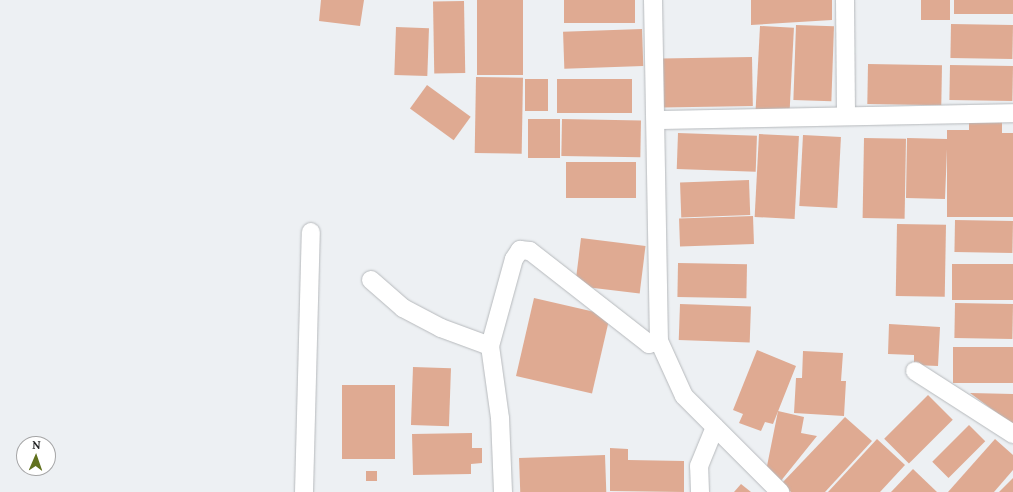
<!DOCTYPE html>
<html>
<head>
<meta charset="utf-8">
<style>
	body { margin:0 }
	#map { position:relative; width:1013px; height:492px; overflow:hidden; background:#edf0f3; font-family:Lora,serif }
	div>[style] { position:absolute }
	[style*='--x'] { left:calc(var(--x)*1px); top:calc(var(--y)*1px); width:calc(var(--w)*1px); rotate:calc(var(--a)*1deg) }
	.building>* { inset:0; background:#dfaa92; transform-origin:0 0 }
	.roads { filter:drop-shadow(0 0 1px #b6b9bc) drop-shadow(0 0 1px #b6b9bc) }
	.minor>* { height:18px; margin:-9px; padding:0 9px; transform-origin:9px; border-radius:9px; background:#fff }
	span { translate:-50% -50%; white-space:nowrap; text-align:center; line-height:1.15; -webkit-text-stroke:4px #fff; paint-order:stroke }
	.north { position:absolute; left:16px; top:436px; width:40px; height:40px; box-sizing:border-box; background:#fff; border:1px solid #a5a5a6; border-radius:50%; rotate:2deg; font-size:11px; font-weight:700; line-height:16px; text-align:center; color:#1e1f20 }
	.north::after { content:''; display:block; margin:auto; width:14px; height:18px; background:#61711e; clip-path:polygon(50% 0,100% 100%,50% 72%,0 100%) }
</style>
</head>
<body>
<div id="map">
	<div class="building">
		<i style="clip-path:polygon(321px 0,364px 0,360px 26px,319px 21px)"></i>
		<i style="left:477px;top:0;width:46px;height:75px"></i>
		<i style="left:564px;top:0;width:71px;height:23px"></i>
		<i style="clip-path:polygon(751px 0,832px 0,832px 20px,751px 25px)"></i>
		<i style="left:921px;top:0;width:29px;height:20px"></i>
		<i style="left:954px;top:0;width:59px;height:14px"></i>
		<i style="left:464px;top:1px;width:72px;height:31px;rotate:89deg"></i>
		<i style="left:951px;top:24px;width:62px;height:34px;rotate:1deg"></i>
		<i style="left:796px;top:25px;width:38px;height:75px;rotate:2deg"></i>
		<i style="left:760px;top:26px;width:34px;height:85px;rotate:3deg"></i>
		<i style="left:396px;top:27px;width:33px;height:48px;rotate:2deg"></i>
		<i style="left:642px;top:29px;width:37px;height:79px;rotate:88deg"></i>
		<i style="left:752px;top:57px;width:49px;height:90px;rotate:89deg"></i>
		<i style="left:868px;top:64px;width:74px;height:40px;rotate:1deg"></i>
		<i style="left:950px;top:65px;width:63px;height:35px;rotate:1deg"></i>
		<i style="left:476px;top:77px;width:47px;height:76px;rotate:1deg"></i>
		<i style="left:525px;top:79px;width:23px;height:32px"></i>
		<i style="left:632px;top:79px;width:34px;height:75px;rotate:90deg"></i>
		<i style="left:427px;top:85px;width:54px;height:29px;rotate:36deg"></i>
		<i style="left:528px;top:119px;width:32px;height:39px"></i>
		<i style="left:562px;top:119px;width:79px;height:37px;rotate:1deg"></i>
		<i style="clip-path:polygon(969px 121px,1002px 121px,1002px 133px,1013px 133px,1013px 217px,947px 217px,947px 149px,945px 199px,906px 198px,907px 138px,947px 139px,947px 130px,969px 130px)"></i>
		<i style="left:678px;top:133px;width:79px;height:36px;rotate:2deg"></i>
		<i style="left:759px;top:134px;width:40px;height:83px;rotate:3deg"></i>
		<i style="left:803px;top:135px;width:38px;height:71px;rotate:3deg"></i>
		<i style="left:864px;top:138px;width:42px;height:80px;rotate:1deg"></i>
		<i style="left:636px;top:162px;width:36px;height:70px;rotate:90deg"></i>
		<i style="left:749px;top:180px;width:35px;height:69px;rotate:88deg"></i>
		<i style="left:753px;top:216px;width:28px;height:74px;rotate:88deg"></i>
		<i style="left:955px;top:220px;width:58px;height:32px;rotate:1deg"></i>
		<i style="left:897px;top:224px;width:49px;height:72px;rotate:1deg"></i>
		<i style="left:581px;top:238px;width:65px;height:48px;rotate:7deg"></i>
		<i style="left:678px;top:263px;width:69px;height:34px;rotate:1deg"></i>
		<i style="left:952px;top:264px;width:61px;height:36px"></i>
		<i style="left:534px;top:298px;width:78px;height:80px;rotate:13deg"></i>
		<i style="left:955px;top:303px;width:58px;height:35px;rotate:1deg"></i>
		<i style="left:680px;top:304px;width:71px;height:36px;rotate:2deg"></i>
		<i style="clip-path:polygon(889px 324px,940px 327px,938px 366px,914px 365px,914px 355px,888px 354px)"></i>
		<i style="left:1013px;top:347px;width:36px;height:60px;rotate:90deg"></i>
		<i style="clip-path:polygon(757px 350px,796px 366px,773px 424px,765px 422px,761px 431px,739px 423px,743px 414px,733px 410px)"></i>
		<i style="clip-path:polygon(803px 351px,843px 353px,841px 381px,846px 381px,844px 416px,794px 413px,796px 378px,802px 378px)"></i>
		<i style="left:413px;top:367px;width:38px;height:58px;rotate:2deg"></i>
		<i style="left:342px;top:385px;width:53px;height:74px"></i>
		<i style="clip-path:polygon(970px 393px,1013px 394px,1013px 425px)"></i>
		<i style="left:928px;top:395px;width:35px;height:62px;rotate:45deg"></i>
		<i style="clip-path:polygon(778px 411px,804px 417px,801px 433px,817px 436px,780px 482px,766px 471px)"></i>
		<i style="clip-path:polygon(845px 417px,872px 441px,825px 492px,791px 492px,782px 483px)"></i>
		<i style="left:969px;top:425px;width:23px;height:52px;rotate:45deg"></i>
		<i style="clip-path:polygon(472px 433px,472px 448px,482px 448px,482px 463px,471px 464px,471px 474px,413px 475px,412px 434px)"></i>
		<i style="clip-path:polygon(877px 439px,905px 465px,880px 492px,828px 492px)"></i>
		<i style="clip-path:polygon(995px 439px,1013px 455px,1013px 470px,994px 492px,948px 492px)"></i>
		<i style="clip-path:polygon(610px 448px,628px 449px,628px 460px,684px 461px,684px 492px,610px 491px)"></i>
		<i style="left:605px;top:455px;width:37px;height:86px;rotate:88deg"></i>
		<i style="clip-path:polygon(913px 469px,937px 492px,891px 492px)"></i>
		<i style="left:366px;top:471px;width:11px;height:10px"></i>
		<i style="clip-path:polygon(1013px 478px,1013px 492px,999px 492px)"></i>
		<i style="clip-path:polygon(741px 484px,751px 492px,734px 492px)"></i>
	</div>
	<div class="roads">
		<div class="minor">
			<i style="--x:653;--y:0;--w:341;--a:89"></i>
			<i style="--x:659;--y:341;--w:60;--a:65.6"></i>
			<i style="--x:684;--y:396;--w:136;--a:45"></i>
			<i style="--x:845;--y:0;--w:116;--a:89.5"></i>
			<i style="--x:657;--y:120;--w:356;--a:-1.1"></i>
			<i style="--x:371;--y:280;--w:43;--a:41.2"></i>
			<i style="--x:403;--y:308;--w:43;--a:27.8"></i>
			<i style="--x:441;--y:328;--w:52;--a:20.2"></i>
			<i style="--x:915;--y:371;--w:117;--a:32.7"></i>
			<i style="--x:304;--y:492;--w:260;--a:-88.5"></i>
			<i style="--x:503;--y:492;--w:74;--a:-92.3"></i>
			<i style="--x:500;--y:418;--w:73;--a:-97.9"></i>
			<i style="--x:490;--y:346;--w:90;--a:-74.6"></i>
			<i style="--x:514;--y:259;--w:11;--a:-56"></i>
			<i style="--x:520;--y:250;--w:10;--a:6"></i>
			<i style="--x:530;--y:251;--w:151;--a:38"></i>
			<i style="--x:649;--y:344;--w:10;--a:-17"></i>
			<i style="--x:700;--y:492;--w:26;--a:-92"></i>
			<i style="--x:699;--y:466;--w:42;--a:-67.7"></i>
		</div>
	</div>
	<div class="north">N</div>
</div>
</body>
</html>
